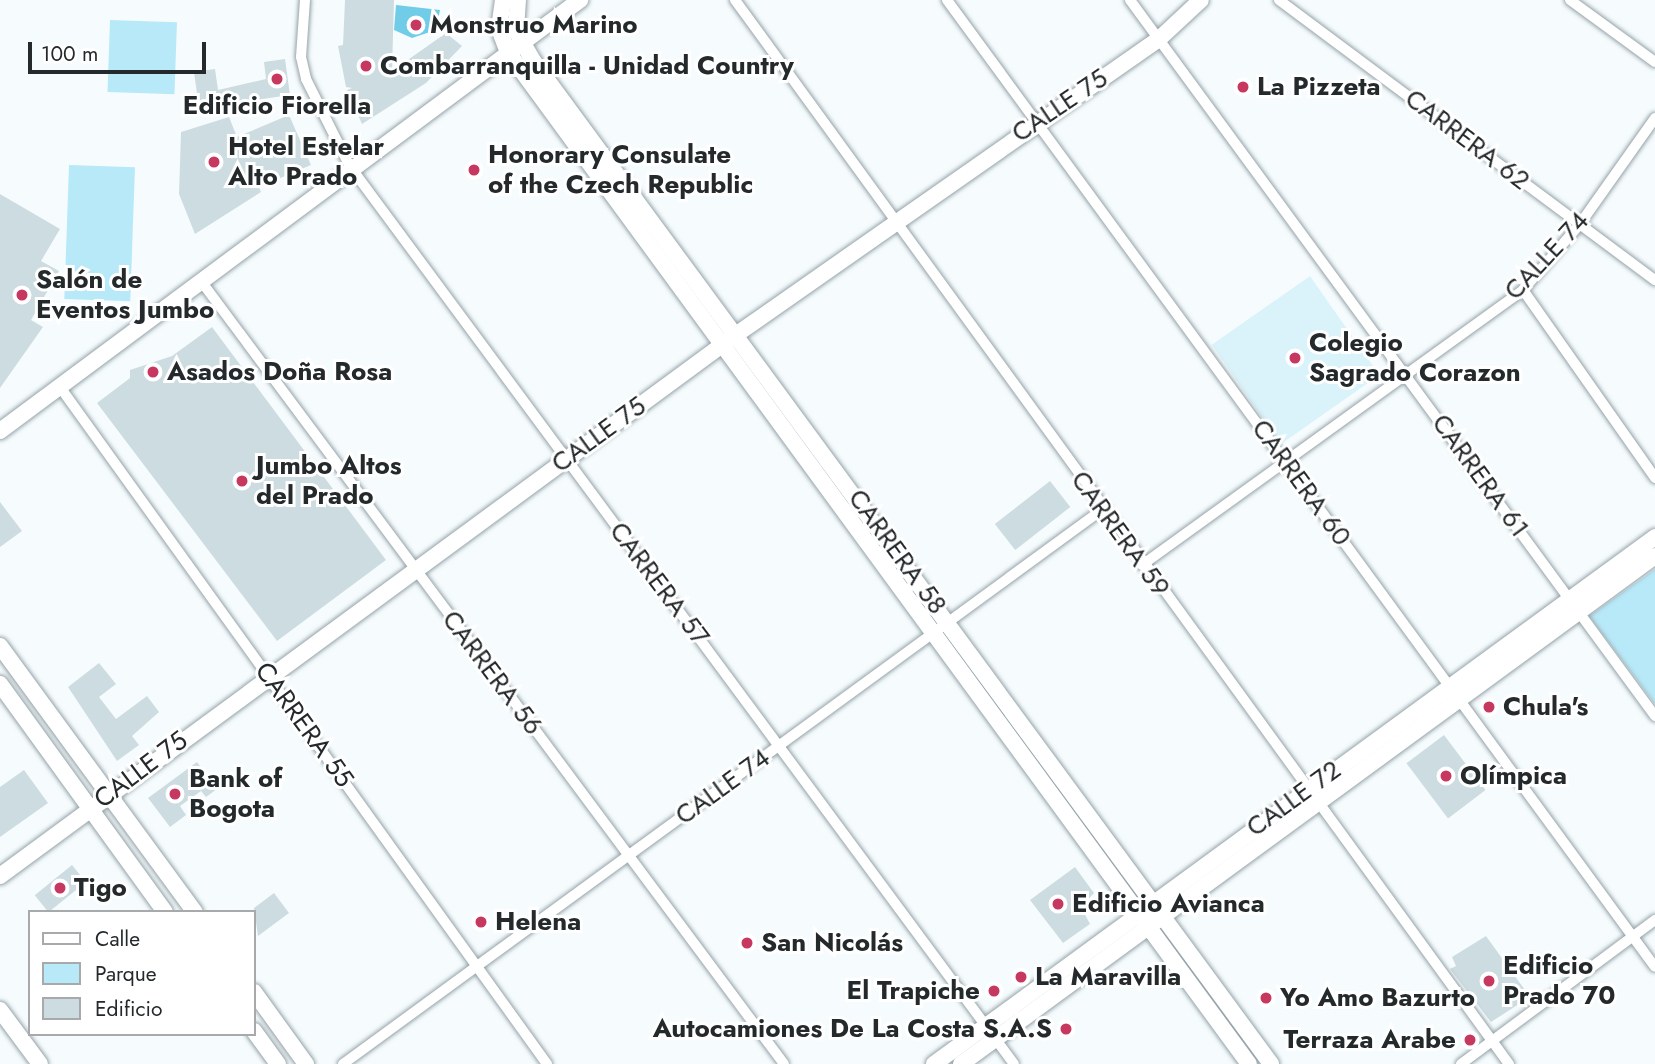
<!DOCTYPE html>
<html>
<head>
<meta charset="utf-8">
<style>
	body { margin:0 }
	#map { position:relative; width:1655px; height:1064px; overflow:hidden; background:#f6fcfe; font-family:Jost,sans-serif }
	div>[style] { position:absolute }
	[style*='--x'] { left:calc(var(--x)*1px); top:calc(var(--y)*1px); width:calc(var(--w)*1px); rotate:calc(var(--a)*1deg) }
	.built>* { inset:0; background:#daf3fa; transform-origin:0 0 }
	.green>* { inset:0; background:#b8e9f8; transform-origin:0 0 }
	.water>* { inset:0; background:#71cde7 }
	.building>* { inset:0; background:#cddce1; transform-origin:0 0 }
	.roads { filter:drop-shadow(0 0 2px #95a3a8) drop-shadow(0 0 2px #95a3a8) }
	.street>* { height:10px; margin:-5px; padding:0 5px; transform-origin:5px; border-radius:5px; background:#fff }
	.secondary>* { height:16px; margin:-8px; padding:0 8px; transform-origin:8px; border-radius:8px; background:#fff }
	.dots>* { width:19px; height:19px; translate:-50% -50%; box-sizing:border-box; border:4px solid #fff; border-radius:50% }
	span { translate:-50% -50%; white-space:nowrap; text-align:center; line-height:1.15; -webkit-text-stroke:6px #fff; paint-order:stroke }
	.poi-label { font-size:26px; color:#24292b; font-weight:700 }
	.left { translate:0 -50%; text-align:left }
	.right { translate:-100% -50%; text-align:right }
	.street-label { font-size:26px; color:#24292b }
	.legend { position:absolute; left:28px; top:910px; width:228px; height:126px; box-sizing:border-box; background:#fff; border:2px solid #a7a9aa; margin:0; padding:9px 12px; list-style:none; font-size:21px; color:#24292b }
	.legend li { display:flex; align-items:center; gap:14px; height:35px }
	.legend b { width:35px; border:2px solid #a7a9aa }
	.scale { position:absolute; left:28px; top:42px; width:178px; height:32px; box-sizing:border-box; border:4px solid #24292b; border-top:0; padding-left:9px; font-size:21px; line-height:24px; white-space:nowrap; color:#24292b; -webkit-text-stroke:5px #fff; paint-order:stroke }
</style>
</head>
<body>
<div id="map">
	<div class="built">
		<i style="left:1310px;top:276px;width:121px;height:120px;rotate:55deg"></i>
	</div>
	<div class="green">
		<i style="left:110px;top:20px;width:67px;height:72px;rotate:2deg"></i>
		<i style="left:69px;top:165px;width:66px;height:134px;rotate:2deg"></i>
		<i style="clip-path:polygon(1655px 569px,1655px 704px,1589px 616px)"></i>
	</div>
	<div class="water">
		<i style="clip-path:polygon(396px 5px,440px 10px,436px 30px,412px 38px,394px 30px)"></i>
	</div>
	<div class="building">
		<i style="clip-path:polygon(345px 0,394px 0,392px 71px,446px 33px,462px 46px,426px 83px,362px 124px,347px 90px,352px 88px,346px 87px,338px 46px,343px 45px)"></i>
		<i style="clip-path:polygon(285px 59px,290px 95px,199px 108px,194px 72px,215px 69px,218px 90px,266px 79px,264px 62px)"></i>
		<i style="clip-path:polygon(289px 115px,311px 165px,259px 187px,261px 192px,195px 234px,179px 194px,181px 132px,229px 117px,237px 137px)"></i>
		<i style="clip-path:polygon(0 194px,60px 229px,41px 261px,59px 271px,31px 320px,43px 327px,0 388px)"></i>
		<i style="clip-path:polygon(212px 327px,386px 560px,277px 641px,97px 403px,130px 378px,130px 370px,172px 356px)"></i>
		<i style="left:1050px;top:481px;width:33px;height:70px;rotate:52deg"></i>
		<i style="clip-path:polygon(0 502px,22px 531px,0 547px)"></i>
		<i style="clip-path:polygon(99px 663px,116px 684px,99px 697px,116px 719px,147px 696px,159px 712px,132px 736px,139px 745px,117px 761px,68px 687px)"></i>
		<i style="left:1444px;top:735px;width:69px;height:47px;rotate:53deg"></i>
		<i style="clip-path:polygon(197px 762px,217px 789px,206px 797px,201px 791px,180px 806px,186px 815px,170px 827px,148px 798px)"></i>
		<i style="clip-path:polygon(24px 770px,48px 803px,0 837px,0 787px)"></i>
		<i style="left:72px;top:865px;width:22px;height:48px;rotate:51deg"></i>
		<i style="clip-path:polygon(1075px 867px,1094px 893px,1081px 907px,1090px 924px,1063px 943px,1030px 900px)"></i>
		<i style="clip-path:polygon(274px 893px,289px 913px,258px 936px,254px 908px)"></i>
		<i style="clip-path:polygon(1486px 936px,1530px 997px,1491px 1022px,1450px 969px,1456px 966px,1452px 957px)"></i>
	</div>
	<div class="roads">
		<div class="street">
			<i style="--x:305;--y:0;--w:57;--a:94"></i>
			<i style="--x:301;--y:57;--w:23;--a:77"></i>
			<i style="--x:306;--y:79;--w:96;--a:63.4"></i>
			<i style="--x:349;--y:165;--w:1118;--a:53.51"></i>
			<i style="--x:735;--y:0;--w:1316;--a:53.97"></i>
			<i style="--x:947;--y:0;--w:1198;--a:53.79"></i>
			<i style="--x:1130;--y:0;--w:888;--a:53.75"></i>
			<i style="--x:1279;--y:0;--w:469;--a:36.7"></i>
			<i style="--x:1570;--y:0;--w:105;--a:36.1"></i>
			<i style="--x:201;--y:281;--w:976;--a:53.33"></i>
			<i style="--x:1523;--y:290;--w:230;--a:54.9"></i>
			<i style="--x:60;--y:387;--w:834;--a:54.27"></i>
			<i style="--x:1142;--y:565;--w:470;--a:-35.8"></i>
			<i style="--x:1523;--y:290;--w:87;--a:-49.2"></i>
			<i style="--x:1580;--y:224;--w:130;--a:-54.7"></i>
			<i style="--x:343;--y:1064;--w:941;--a:-36.14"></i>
			<i style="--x:1461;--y:1064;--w:242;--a:-36.6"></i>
		</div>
		<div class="secondary">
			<i style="--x:503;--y:0;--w:29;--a:98"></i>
			<i style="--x:499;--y:29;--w:25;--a:69"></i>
			<i style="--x:508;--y:52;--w:1254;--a:53.79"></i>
			<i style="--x:518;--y:0;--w:31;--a:94"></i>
			<i style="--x:516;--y:31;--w:36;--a:60"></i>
			<i style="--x:534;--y:62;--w:1244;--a:53.66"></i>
			<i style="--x:0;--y:431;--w:723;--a:-36.62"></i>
			<i style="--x:0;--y:646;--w:330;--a:53.8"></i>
			<i style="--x:0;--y:684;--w:281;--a:54.1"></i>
			<i style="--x:0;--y:876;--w:915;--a:-36.33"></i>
			<i style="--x:737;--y:334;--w:515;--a:-34.96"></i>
			<i style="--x:1159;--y:39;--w:57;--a:-42.9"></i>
			<i style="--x:254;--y:992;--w:89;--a:54.2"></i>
			<i style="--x:0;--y:1010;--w:67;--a:53.5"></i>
			<i style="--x:254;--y:1031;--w:41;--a:54"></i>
			<i style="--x:934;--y:1064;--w:893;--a:-36.16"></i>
			<i style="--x:961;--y:1064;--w:860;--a:-36.2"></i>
		</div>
	</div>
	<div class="dots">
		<i style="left:416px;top:25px;background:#c73860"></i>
		<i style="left:366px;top:66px;background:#c73860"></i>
		<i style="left:277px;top:79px;background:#c73860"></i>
		<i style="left:1243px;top:87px;background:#c73860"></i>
		<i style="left:214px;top:162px;background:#c73860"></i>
		<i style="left:474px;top:170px;background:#c73860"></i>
		<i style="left:22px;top:295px;background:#c73860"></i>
		<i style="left:1295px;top:358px;background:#c73860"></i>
		<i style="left:153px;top:372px;background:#c73860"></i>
		<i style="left:242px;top:481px;background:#c73860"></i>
		<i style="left:1489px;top:707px;background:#c73860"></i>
		<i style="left:1446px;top:776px;background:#c73860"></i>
		<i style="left:175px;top:794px;background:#c73860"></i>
		<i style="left:60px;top:888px;background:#c73860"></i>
		<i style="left:1058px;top:904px;background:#c73860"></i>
		<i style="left:481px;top:922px;background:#c73860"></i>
		<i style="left:747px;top:943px;background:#c73860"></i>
		<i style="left:1021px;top:977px;background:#c73860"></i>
		<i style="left:1489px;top:981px;background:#c73860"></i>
		<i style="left:994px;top:991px;background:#c73860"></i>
		<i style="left:1266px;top:998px;background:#c73860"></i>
		<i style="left:1066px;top:1029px;background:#c73860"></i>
		<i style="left:1470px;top:1040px;background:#c73860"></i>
	</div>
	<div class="poi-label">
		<span class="left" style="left:430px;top:25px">Monstruo Marino</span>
		<span class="left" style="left:380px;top:66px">Combarranquilla - Unidad Country</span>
		<span class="left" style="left:1257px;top:87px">La Pizzeta</span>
		<span style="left:277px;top:106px">Edificio Fiorella</span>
		<span class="left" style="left:228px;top:162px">Hotel Estelar<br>Alto Prado</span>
		<span class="left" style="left:488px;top:170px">Honorary Consulate<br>of the Czech Republic</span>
		<span class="left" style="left:36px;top:295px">Salón de<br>Eventos Jumbo</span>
		<span class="left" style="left:1309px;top:358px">Colegio<br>Sagrado Corazon</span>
		<span class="left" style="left:167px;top:372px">Asados Doña Rosa</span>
		<span class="left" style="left:256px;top:481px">Jumbo Altos<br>del Prado</span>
		<span class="left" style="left:1503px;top:707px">Chula's</span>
		<span class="left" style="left:1460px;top:776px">Olímpica</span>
		<span class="left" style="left:189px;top:794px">Bank of<br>Bogota</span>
		<span class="left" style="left:74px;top:888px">Tigo</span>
		<span class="left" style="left:1072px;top:904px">Edificio Avianca</span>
		<span class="left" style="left:495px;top:922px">Helena</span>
		<span class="left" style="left:761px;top:943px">San Nicolás</span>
		<span class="left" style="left:1503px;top:981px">Edificio<br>Prado 70</span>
		<span class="left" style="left:1035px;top:977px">La Maravilla</span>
		<span class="right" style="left:980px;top:991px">El Trapiche</span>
		<span class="left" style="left:1280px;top:998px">Yo Amo Bazurto</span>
		<span class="right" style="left:1052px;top:1029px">Autocamiones De La Costa S.A.S</span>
		<span class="right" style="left:1456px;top:1040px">Terraza Arabe</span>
	</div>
	<div class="street-label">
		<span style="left:1060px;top:106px;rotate:-34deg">CALLE 75</span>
		<span style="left:1467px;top:140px;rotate:37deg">CARRERA 62</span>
		<span style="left:1547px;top:256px;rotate:-47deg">CALLE 74</span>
		<span style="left:599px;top:435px;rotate:-36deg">CALLE 75</span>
		<span style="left:1480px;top:476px;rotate:54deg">CARRERA 61</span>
		<span style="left:1301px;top:483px;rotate:54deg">CARRERA 60</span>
		<span style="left:1120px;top:534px;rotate:54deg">CARRERA 59</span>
		<span style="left:897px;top:552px;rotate:54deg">CARRERA 58</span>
		<span style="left:659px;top:584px;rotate:53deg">CARRERA 57</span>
		<span style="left:492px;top:673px;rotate:53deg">CARRERA 56</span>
		<span style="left:304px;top:725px;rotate:54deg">CARRERA 55</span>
		<span style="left:141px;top:770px;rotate:-37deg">CALLE 75</span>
		<span style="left:723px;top:787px;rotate:-36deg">CALLE 74</span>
		<span style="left:1294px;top:799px;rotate:-36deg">CALLE 72</span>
	</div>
	<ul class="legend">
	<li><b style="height:9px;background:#fff"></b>Calle</li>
	<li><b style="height:19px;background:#b8e9f8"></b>Parque</li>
	<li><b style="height:19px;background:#cddce1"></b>Edificio</li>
	</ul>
	<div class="scale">100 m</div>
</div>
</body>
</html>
